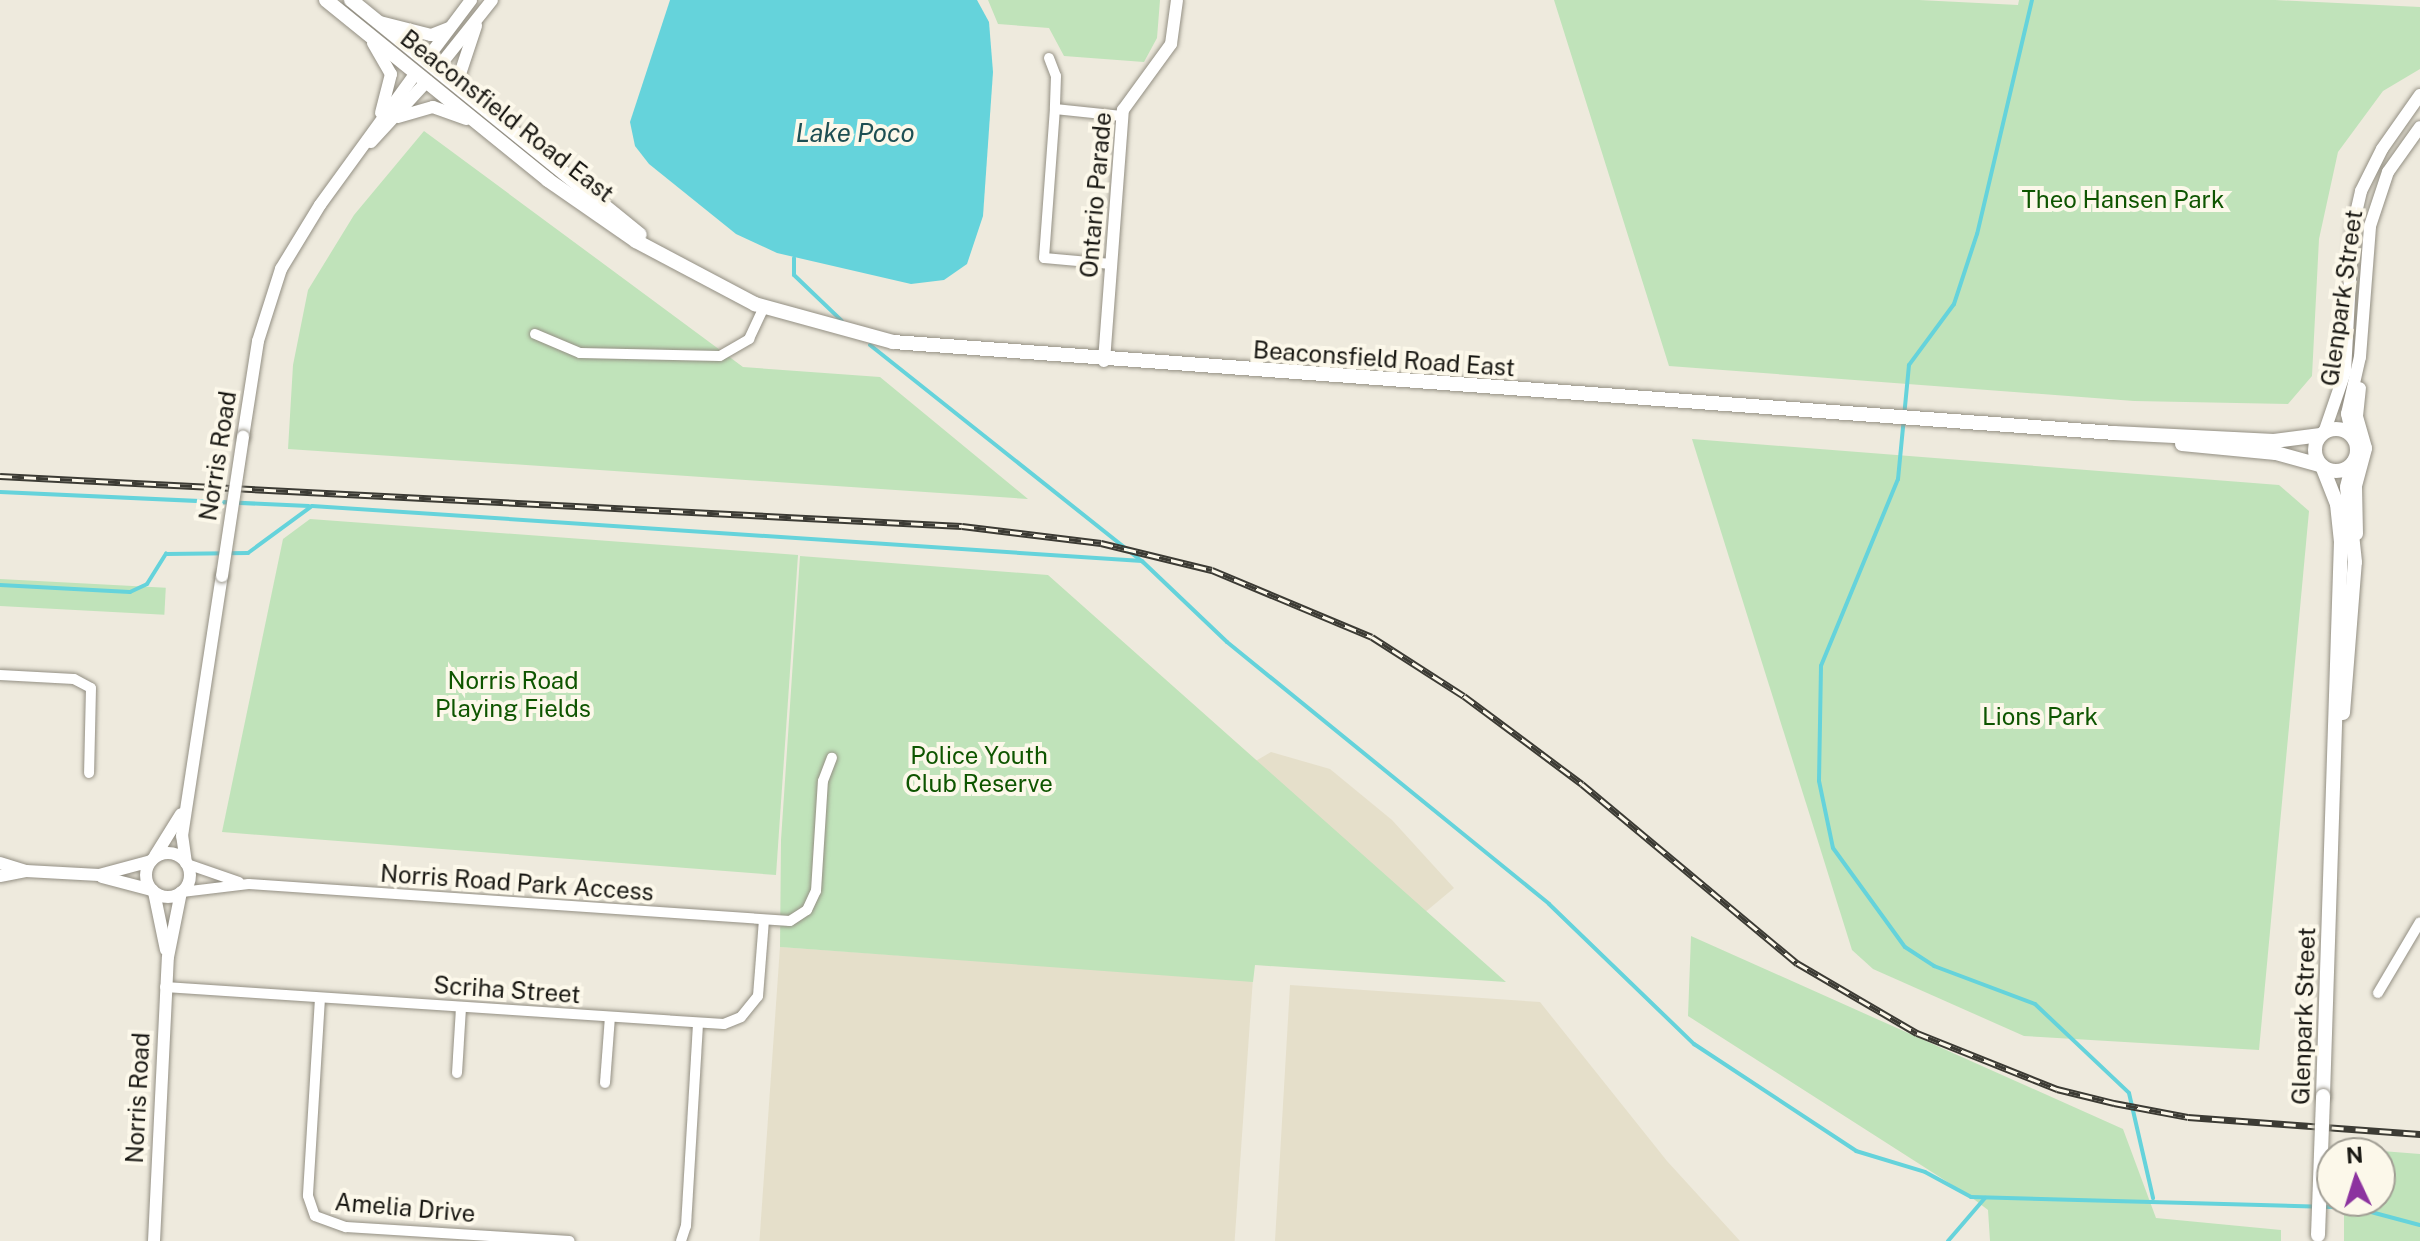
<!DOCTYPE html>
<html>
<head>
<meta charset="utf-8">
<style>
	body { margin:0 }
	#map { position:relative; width:2420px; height:1241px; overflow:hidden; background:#eeeadd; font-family:"Public Sans",sans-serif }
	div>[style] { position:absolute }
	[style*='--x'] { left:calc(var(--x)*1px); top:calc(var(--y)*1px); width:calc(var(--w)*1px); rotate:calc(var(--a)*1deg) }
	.built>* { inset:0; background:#e5dfca; transform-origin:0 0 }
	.green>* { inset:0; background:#c0e3ba; transform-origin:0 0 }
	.water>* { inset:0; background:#65d3db }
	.stream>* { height:4px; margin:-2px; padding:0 2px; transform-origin:2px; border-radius:2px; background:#65d3db }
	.roads { filter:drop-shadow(0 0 2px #938f83) drop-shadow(0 0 2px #938f83) }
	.minor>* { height:10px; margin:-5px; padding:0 5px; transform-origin:5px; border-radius:5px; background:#fff }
	.tertiary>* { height:12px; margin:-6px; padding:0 6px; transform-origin:6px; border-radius:6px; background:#fff }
	.tertiary>.ring { margin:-6px; padding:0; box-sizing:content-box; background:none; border:12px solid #fff; border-radius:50% }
	.secondary>* { height:14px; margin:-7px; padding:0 7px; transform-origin:7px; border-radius:7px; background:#fff }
	.secondary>.ring { margin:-7px; padding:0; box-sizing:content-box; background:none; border:14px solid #fff; border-radius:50% }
	.rail>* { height:7px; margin-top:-3.5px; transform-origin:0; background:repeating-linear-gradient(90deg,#fcf8ea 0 12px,#3c3b34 0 24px); box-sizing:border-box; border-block:2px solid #3c3b34 }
	.bridges { filter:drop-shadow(0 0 2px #938f83) drop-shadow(0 0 2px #938f83) }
	.tertiary-bridge>* { height:12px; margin:-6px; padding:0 6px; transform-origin:6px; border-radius:6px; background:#fff }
	.secondary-bridge>* { height:14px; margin:-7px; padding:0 7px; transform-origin:7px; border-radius:7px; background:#fff }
	span { translate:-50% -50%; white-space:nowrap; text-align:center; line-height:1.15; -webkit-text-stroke:8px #fcf8ea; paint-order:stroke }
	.street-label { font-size:24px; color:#191813 }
	.park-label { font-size:24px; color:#0e5500 }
	.water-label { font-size:26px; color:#1e4f53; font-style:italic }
	.north { position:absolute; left:2316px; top:1137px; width:80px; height:80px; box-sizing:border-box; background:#fcf8ea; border:2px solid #a19e94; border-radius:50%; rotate:356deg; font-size:22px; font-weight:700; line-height:32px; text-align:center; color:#191813 }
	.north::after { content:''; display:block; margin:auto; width:28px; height:36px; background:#8c339f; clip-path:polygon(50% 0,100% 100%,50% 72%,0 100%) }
</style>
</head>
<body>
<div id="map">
	<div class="built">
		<i style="clip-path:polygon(1271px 752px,1330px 769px,1392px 820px,1454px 888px,1417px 919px,1242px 769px)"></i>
		<i style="left:780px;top:947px;width:474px;height:295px;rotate:4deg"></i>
		<i style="clip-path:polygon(1290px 985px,1540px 1002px,1667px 1161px,1740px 1241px,1275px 1241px)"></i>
	</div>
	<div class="green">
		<i style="clip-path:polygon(988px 0,1160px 0,1157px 38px,1144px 62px,1064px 56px,1049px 28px,998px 24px)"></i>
		<i style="clip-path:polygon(1554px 0,1919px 0,2018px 5px,2019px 0,2275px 0,2420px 7px,2420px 69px,2383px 91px,2338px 152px,2319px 239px,2312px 376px,2288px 404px,2134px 401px,1669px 366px)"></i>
		<i style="clip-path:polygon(424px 131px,743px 367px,880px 377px,1028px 499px,288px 449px,293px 365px,308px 290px,354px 215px)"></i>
		<i style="clip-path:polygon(1692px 439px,2279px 485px,2309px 511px,2259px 1050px,2024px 1036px,1873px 969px,1852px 950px)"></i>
		<i style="clip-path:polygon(310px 519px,798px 555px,776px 875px,222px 832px,283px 539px)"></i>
		<i style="clip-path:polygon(800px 556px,1048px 575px,1506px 982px,1255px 965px,1253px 982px,780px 947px,781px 840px)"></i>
		<i style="left:0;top:579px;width:166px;height:27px;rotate:3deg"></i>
		<i style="clip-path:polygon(1691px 936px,2123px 1129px,2156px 1218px,2281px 1230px,2281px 1241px,1990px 1241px,1988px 1210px,1971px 1197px,1688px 1016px)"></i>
		<i style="clip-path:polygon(2343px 1148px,2420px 1154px,2420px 1241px,2344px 1241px,2344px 1201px,2380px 1201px,2380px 1153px,2343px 1153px)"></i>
	</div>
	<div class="water">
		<i style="clip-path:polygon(670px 0,977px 0,989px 22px,993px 72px,983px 216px,967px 264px,944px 280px,911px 284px,777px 253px,736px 234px,649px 164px,635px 146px,630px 122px)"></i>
	</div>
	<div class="stream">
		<i style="--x:2032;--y:0;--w:240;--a:103.2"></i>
		<i style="--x:1977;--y:234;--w:74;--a:108.2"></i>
		<i style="--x:1954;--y:304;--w:76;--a:126.4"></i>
		<i style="--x:1909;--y:365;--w:115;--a:95.5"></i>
		<i style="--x:1898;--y:479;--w:202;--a:112.4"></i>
		<i style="--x:1821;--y:666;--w:115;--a:91"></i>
		<i style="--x:1819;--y:781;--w:68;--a:78.2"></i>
		<i style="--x:1833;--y:848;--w:122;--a:54"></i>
		<i style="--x:1905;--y:947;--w:35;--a:33"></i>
		<i style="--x:1934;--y:966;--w:108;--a:20.6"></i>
		<i style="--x:2035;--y:1004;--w:129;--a:43.4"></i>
		<i style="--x:2129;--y:1093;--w:108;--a:77.1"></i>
		<i style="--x:794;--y:258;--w:17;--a:90"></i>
		<i style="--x:794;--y:275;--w:66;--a:43.8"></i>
		<i style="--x:870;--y:345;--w:349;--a:38.5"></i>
		<i style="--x:1143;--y:562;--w:116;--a:43.6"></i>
		<i style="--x:1227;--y:642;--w:415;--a:39.1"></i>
		<i style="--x:1549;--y:904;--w:202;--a:44"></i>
		<i style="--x:1694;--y:1044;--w:194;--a:33.4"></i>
		<i style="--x:1856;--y:1151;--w:72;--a:16.9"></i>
		<i style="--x:1925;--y:1172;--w:52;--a:28.5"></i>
		<i style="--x:1971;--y:1197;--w:385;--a:1.6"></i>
		<i style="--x:2356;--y:1208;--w:66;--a:14.9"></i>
		<i style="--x:0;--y:492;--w:309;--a:2.6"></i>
		<i style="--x:0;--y:585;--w:130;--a:3.1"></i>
		<i style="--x:130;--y:592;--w:19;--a:-25"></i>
		<i style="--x:147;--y:584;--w:36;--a:-58"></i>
		<i style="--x:166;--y:554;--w:82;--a:-0.7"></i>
		<i style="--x:248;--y:553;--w:79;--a:-36.3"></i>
		<i style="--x:312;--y:506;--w:832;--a:3.79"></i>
		<i style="--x:1948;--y:1241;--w:57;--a:-49.3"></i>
	</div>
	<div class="roads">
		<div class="minor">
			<i style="--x:1049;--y:58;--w:19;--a:69"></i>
			<i style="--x:1056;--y:76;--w:33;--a:92"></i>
			<i style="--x:1111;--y:264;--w:67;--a:-174.9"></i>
			<i style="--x:1044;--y:258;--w:149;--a:-85.8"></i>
			<i style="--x:1055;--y:109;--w:67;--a:6"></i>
			<i style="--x:535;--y:334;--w:49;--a:22.9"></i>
			<i style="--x:580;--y:353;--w:140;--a:1.2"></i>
			<i style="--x:720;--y:356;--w:34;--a:-30"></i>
			<i style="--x:749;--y:339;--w:35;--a:-65"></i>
			<i style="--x:0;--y:675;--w:74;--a:3.1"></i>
			<i style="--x:74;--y:679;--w:19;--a:28"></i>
			<i style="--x:91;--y:688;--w:85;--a:91.3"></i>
			<i style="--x:187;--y:864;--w:55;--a:19.1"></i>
			<i style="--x:182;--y:892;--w:67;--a:-6.8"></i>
			<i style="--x:249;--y:884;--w:542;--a:3.91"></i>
			<i style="--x:790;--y:921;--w:20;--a:-33"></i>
			<i style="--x:807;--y:910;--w:21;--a:-65"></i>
			<i style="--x:816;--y:891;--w:110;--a:-86.4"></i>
			<i style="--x:823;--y:781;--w:25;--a:-69"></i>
			<i style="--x:165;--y:987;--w:560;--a:3.79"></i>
			<i style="--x:724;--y:1024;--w:18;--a:-22"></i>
			<i style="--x:741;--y:1017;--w:27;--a:-51"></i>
			<i style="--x:758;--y:996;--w:76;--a:-85.5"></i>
			<i style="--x:2378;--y:993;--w:82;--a:-59.4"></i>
			<i style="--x:320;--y:998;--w:198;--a:93.5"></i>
			<i style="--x:308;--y:1196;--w:21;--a:71"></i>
			<i style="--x:315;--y:1216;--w:33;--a:20"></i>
			<i style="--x:346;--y:1227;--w:224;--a:3.6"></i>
			<i style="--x:457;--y:1073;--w:65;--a:-86.5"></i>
			<i style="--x:605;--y:1083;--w:66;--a:-85.7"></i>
			<i style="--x:681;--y:1241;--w:16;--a:-72"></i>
			<i style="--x:686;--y:1226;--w:203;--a:-86.6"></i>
		</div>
		<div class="tertiary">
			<i style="--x:380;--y:22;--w:53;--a:14.3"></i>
			<i style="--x:431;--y:35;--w:19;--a:-21"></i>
			<i style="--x:373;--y:43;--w:36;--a:60"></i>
			<i style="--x:391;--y:74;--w:40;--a:104.4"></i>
			<i style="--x:426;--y:60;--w:75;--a:-53.1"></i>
			<i style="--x:437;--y:69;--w:88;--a:-51.4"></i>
			<i style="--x:462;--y:89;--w:15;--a:-98"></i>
			<i style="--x:460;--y:74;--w:51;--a:-71.6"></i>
			<i style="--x:398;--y:117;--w:36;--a:-16"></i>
			<i style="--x:433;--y:107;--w:35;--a:20"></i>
			<i style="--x:371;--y:142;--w:83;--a:-47.4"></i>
			<i style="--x:1104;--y:361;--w:252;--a:-85.7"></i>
			<i style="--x:1123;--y:110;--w:82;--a:-54"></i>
			<i style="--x:1171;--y:44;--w:44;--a:-82.2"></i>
			<i style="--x:2324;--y:433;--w:65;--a:-71"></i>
			<i style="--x:2345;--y:372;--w:146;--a:-86.9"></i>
			<i style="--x:2353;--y:226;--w:36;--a:-77"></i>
			<i style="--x:2361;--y:191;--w:47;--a:-63.4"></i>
			<i style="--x:2382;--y:149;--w:66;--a:-54.9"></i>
			<i style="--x:243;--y:437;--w:97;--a:-81.1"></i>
			<i style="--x:258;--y:341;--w:76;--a:-72.3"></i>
			<i style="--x:281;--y:269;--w:75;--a:-58.6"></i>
			<i style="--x:320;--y:205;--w:163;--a:-54"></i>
			<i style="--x:2352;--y:437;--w:24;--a:-102"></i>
			<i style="--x:2347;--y:414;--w:58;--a:-77.2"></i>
			<i style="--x:2360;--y:357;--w:131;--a:-85.6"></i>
			<i style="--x:2370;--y:226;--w:57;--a:-71.6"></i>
			<i style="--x:2388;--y:172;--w:55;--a:-54.6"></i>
			<i style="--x:2357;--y:534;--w:48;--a:-91.2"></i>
			<i style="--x:2356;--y:486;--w:39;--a:-75"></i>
			<i style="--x:2366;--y:448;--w:33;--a:-106"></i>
			<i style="--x:2357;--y:416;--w:28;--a:-84"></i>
			<i class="ring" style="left:146px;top:853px;width:32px;height:32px"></i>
			<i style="--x:155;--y:856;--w:49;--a:-58.2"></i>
			<i style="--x:0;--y:863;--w:27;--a:17"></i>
			<i style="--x:26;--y:871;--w:73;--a:3.1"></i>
			<i style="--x:99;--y:875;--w:54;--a:-15.1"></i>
			<i style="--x:186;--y:863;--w:27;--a:-98"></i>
			<i style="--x:182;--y:836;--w:263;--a:-81.3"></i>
			<i style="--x:0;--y:876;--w:26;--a:-11"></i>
			<i style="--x:102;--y:877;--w:52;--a:14.6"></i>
			<i style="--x:154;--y:892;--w:59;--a:78.3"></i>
			<i style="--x:154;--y:1241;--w:284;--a:-87.2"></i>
			<i style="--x:168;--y:957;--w:66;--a:-78.7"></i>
		</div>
		<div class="secondary">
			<i style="--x:326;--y:0;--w:286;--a:39"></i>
			<i style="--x:548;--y:180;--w:107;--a:34.7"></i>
			<i style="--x:636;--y:241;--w:135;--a:27.9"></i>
			<i style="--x:755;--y:304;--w:143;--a:15.4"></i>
			<i style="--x:893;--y:342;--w:1224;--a:4.26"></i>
			<i style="--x:2114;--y:433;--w:160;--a:2.9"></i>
			<i style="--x:2274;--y:441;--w:47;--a:-7.3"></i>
			<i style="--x:351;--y:0;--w:372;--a:39.1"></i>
			<i class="ring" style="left:2315px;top:429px;width:28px;height:28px"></i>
			<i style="--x:2182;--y:444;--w:94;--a:5.5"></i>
			<i style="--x:2276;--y:453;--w:46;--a:15.3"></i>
			<i style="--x:2322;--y:466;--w:41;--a:68.5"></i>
			<i style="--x:2337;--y:504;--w:37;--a:84"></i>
			<i style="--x:2341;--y:541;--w:555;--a:91.86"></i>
			<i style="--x:2343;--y:713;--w:151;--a:-85.5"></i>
			<i style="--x:2355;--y:562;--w:75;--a:-96.1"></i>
			<i style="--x:2347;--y:487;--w:25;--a:-76"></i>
		</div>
	</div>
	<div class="rail">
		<i style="--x:0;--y:476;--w:963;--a:2.98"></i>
		<i style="--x:962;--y:526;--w:140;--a:7"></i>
		<i style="--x:1101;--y:543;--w:114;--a:13.7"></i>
		<i style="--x:1212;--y:570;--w:173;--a:22.7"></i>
		<i style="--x:1372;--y:637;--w:109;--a:32.7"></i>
		<i style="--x:1464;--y:696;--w:147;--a:36.7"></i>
		<i style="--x:1582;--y:784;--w:280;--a:39.8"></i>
		<i style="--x:1797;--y:963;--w:139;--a:30.3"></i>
		<i style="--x:1917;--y:1033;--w:151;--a:21.8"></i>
		<i style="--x:2057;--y:1089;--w:59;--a:13.8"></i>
		<i style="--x:2114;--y:1103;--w:75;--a:10.7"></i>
		<i style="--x:2188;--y:1117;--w:233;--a:4.2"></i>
	</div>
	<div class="bridges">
		<div class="tertiary-bridge">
			<i style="--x:222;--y:576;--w:141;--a:-81.4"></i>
		</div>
		<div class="secondary-bridge">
			<i style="--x:2318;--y:1235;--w:139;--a:-87.9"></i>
		</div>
	</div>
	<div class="street-label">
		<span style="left:507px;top:116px;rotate:38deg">Beaconsfield Road East</span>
		<span style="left:1096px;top:195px;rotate:-85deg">Ontario Parade</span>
		<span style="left:2342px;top:298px;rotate:-82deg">Glenpark Street</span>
		<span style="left:1384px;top:359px;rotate:4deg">Beaconsfield Road East</span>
		<span style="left:218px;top:456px;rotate:-81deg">Norris Road</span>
		<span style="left:517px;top:883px;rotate:4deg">Norris Road Park Access</span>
		<span style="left:507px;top:990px;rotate:4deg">Scriha Street</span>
		<span style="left:2304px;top:1016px;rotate:-88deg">Glenpark Street</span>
		<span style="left:138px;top:1098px;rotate:-87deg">Norris Road</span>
		<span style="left:405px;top:1208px;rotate:5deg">Amelia Drive</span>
	</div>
	<div class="park-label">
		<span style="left:2123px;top:200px">Theo Hansen Park</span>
		<span style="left:513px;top:695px">Norris Road<br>Playing Fields</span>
		<span style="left:2040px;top:717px">Lions Park</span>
		<span style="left:979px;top:770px">Police Youth<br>Club Reserve</span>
	</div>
	<div class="water-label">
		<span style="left:855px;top:133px">Lake Poco</span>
	</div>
	<div class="north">N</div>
</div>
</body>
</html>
